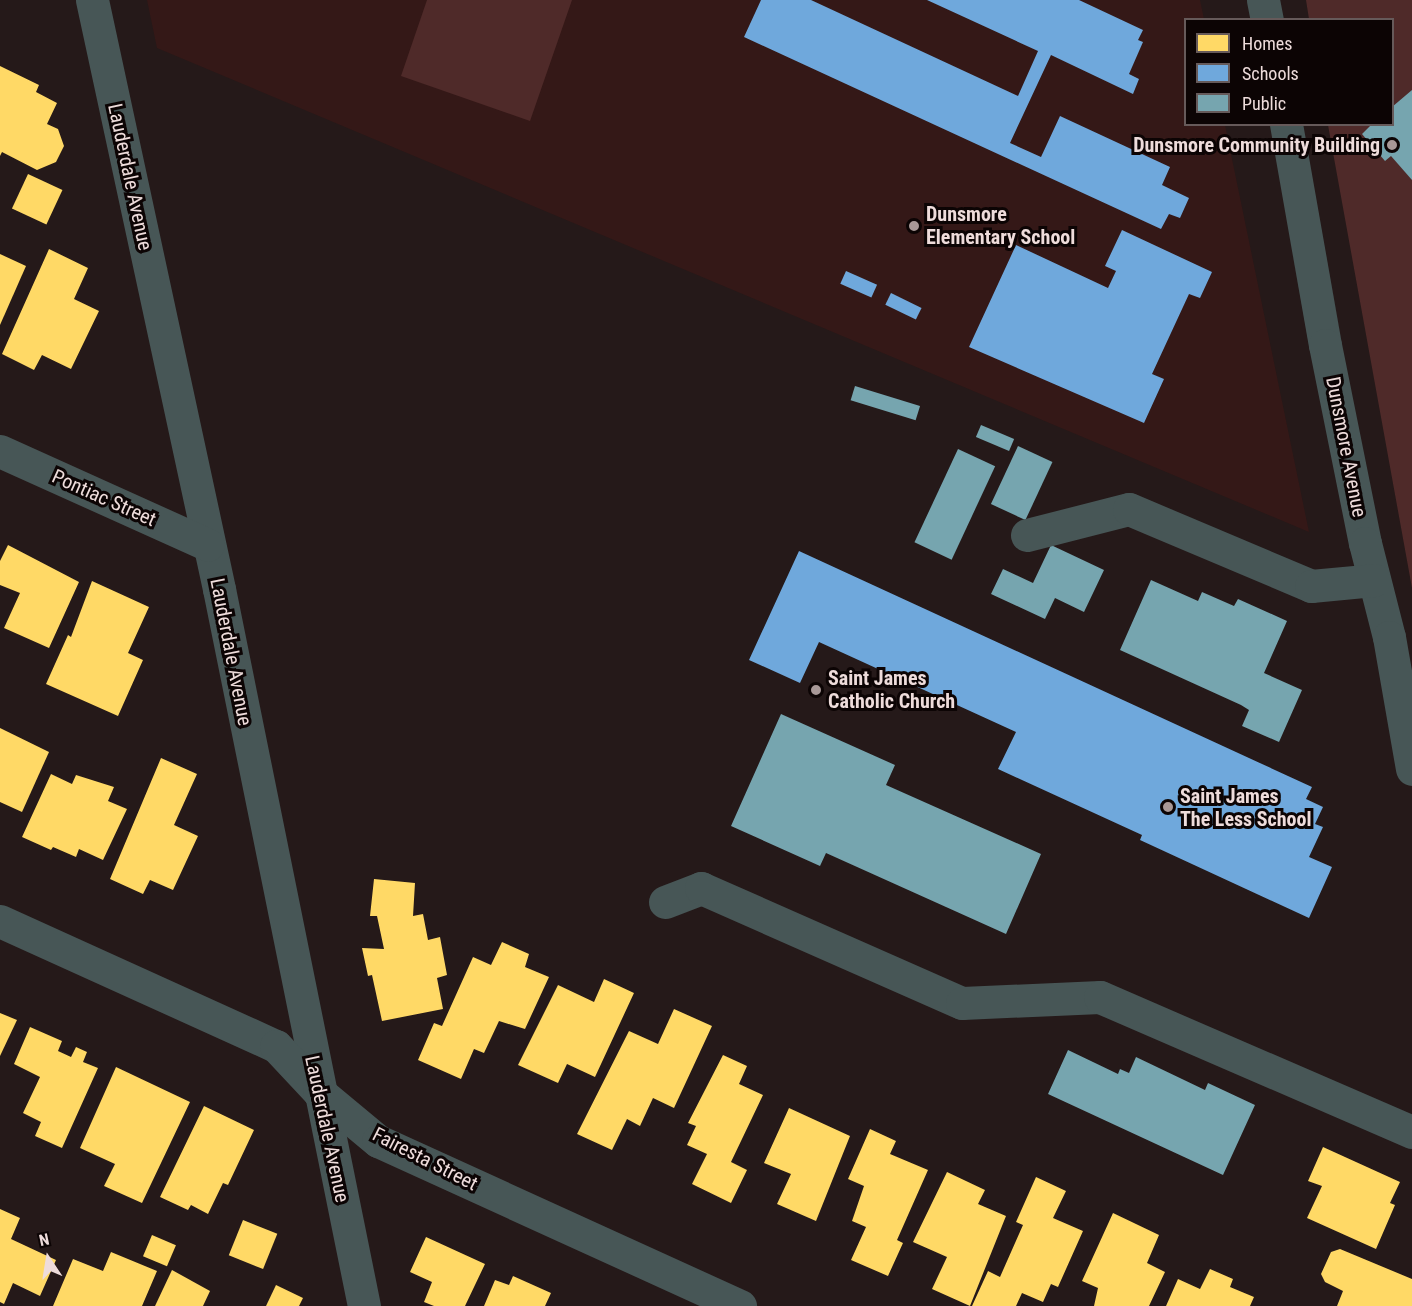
<!DOCTYPE html>
<html>
<head>
<meta charset="utf-8">
<style>
	body { margin:0 }
	#map { position:relative; width:1412px; height:1306px; overflow:hidden; background:#251919; font-family:"Roboto Condensed",sans-serif }
	div>[style] { position:absolute }
	[style*='--x'] { left:calc(var(--x)*1px); top:calc(var(--y)*1px); width:calc(var(--w)*1px); rotate:calc(var(--a)*1deg) }
	.built>* { inset:0; background:#341817 }
	.green>* { inset:0; background:#4f2a29 }
	.homes>* { inset:0; background:#ffd966; transform-origin:0 0 }
	.schools>* { inset:0; background:#6fa8dc; transform-origin:0 0 }
	.public>* { inset:0; background:#76a5af; transform-origin:0 0 }
	.minor>* { height:33px; margin:-16.5px; padding:0 16.5px; transform-origin:16.5px; border-radius:16.5px; background:#475656 }
	.dots>* { width:16px; height:16px; translate:-50% -50%; box-sizing:border-box; border:3px solid #0c0404; border-radius:50% }
	span { translate:-50% -50%; white-space:nowrap; text-align:center; line-height:1.15; -webkit-text-stroke:6px #0c0404; paint-order:stroke }
	.poi-label { font-size:20px; color:#eedcdb; font-weight:700 }
	.right { translate:-100% -50%; text-align:right }
	.left { translate:0 -50%; text-align:left }
	.street-label { font-size:20px; color:#eedcdb }
	.legend { position:absolute; left:1184px; top:18px; width:210px; height:108px; box-sizing:border-box; background:#0c0404; border:2px solid #665a5a; margin:0; padding:8px 10px; list-style:none; font-size:18px; color:#eedcdb }
	.legend li { display:flex; align-items:center; gap:12px; height:30px }
	.legend b { width:30px; border:2px solid #665a5a }
	.north { position:absolute; left:18px; top:1228px; width:60px; height:60px; -webkit-text-stroke:4px #0c0404; paint-order:stroke; rotate:348deg; font-size:16px; font-weight:700; line-height:24px; text-align:center; color:#eedcdb }
	.north::after { content:''; display:block; margin:auto; width:21px; height:27px; background:#eedcdb; clip-path:polygon(50% 0,100% 100%,50% 72%,0 100%) }
</style>
</head>
<body>
<div id="map">
	<div class="built">
		<i style="clip-path:polygon(147px 0,1200px 0,1204px 19px,1186px 20px,1186px 124px,1225px 125px,1309px 532px,157px 48px)"></i>
	</div>
	<div class="green">
		<i style="clip-path:polygon(427px 0,572px 0,530px 121px,401px 76px)"></i>
		<i style="clip-path:polygon(1306px 0,1412px 0,1412px 588px,1328px 125px,1392px 124px,1392px 20px,1309px 19px)"></i>
	</div>
	<div class="homes">
		<i style="clip-path:polygon(0 66px,39px 85px,36px 92px,57px 103px,47px 124px,58px 129px,64px 146px,56px 162px,37px 170px,2px 152px,0 156px)"></i>
		<i style="left:28px;top:174px;width:38px;height:38px;rotate:25deg"></i>
		<i style="clip-path:polygon(49px 249px,88px 268px,74px 299px,99px 311px,71px 369px,42px 355px,34px 370px,2px 354px)"></i>
		<i style="clip-path:polygon(0 254px,26px 266px,0 325px)"></i>
		<i style="clip-path:polygon(8px 545px,79px 582px,49px 648px,4px 628px,20px 593px,0 585px,0 561px)"></i>
		<i style="clip-path:polygon(92px 581px,149px 607px,128px 653px,143px 660px,118px 716px,46px 684px,68px 635px,71px 637px)"></i>
		<i style="clip-path:polygon(0 728px,49px 752px,22px 812px,0 802px)"></i>
		<i style="clip-path:polygon(161px 758px,197px 774px,174px 825px,198px 836px,173px 890px,150px 880px,143px 894px,110px 879px)"></i>
		<i style="clip-path:polygon(51px 774px,72px 784px,76px 775px,114px 787px,108px 801px,127px 809px,103px 860px,79px 849px,76px 857px,53px 847px,51px 850px,22px 837px)"></i>
		<i style="clip-path:polygon(374px 879px,415px 883px,413px 916px,423px 914px,428px 940px,440px 937px,447px 975px,437px 978px,443px 1009px,382px 1021px,372px 975px,368px 976px,362px 948px,384px 949px,377px 916px,370px 916px)"></i>
		<i style="clip-path:polygon(502px 942px,529px 954px,525px 967px,549px 977px,525px 1029px,499px 1021px,484px 1053px,474px 1049px,461px 1079px,418px 1060px,434px 1023px,442px 1026px,473px 957px,491px 965px)"></i>
		<i style="clip-path:polygon(604px 979px,634px 993px,595px 1077px,567px 1064px,558px 1083px,518px 1065px,558px 985px,594px 1002px)"></i>
		<i style="clip-path:polygon(674px 1009px,712px 1026px,674px 1108px,653px 1098px,640px 1126px,627px 1119px,612px 1150px,577px 1134px,629px 1031px,658px 1044px)"></i>
		<i style="clip-path:polygon(0 1013px,17px 1020px,0 1056px)"></i>
		<i style="clip-path:polygon(30px 1027px,62px 1041px,58px 1051px,71px 1057px,76px 1047px,87px 1052px,83px 1062px,98px 1068px,62px 1148px,35px 1136px,41px 1122px,23px 1113px,40px 1077px,14px 1064px)"></i>
		<i style="clip-path:polygon(723px 1055px,747px 1066px,739px 1084px,763px 1095px,731px 1162px,747px 1170px,731px 1203px,692px 1184px,707px 1154px,687px 1145px,696px 1126px,688px 1123px)"></i>
		<i style="clip-path:polygon(116px 1067px,190px 1102px,142px 1203px,104px 1186px,115px 1164px,80px 1148px)"></i>
		<i style="clip-path:polygon(204px 1106px,254px 1130px,228px 1185px,223px 1183px,208px 1214px,191px 1205px,188px 1210px,160px 1197px)"></i>
		<i style="clip-path:polygon(789px 1108px,850px 1136px,816px 1221px,777px 1204px,791px 1174px,764px 1163px)"></i>
		<i style="clip-path:polygon(870px 1129px,896px 1141px,890px 1154px,928px 1170px,897px 1240px,903px 1243px,888px 1276px,851px 1260px,866px 1227px,852px 1221px,864px 1186px,848px 1179px)"></i>
		<i style="clip-path:polygon(1323px 1147px,1400px 1182px,1390px 1203px,1395px 1205px,1376px 1249px,1307px 1218px,1322px 1186px,1308px 1181px)"></i>
		<i style="clip-path:polygon(947px 1172px,985px 1190px,978px 1204px,1006px 1216px,970px 1306px,932px 1289px,947px 1257px,913px 1242px)"></i>
		<i style="clip-path:polygon(1036px 1177px,1066px 1191px,1053px 1218px,1083px 1231px,1058px 1287px,1051px 1284px,1043px 1302px,1022px 1293px,1016px 1306px,972px 1306px,988px 1271px,1000px 1277px,1023px 1225px,1016px 1222px)"></i>
		<i style="clip-path:polygon(0 1209px,20px 1218px,11px 1239px,56px 1260px,40px 1296px,13px 1283px,4px 1304px,0 1302px)"></i>
		<i style="clip-path:polygon(1113px 1213px,1159px 1235px,1147px 1263px,1165px 1272px,1149px 1306px,1094px 1306px,1098px 1288px,1082px 1281px)"></i>
		<i style="left:243px;top:1220px;width:37px;height:38px;rotate:22deg"></i>
		<i style="left:152px;top:1235px;width:26px;height:23px;rotate:23deg"></i>
		<i style="clip-path:polygon(426px 1237px,485px 1264px,465px 1306px,434px 1306px,424px 1302px,432px 1282px,410px 1272px)"></i>
		<i style="clip-path:polygon(1340px 1249px,1412px 1279px,1412px 1306px,1337px 1306px,1343px 1291px,1325px 1282px,1321px 1274px,1331px 1252px)"></i>
		<i style="clip-path:polygon(111px 1252px,157px 1271px,142px 1306px,53px 1306px,73px 1259px,103px 1271px)"></i>
		<i style="clip-path:polygon(1210px 1269px,1233px 1279px,1230px 1287px,1254px 1297px,1250px 1306px,1166px 1306px,1178px 1279px,1200px 1289px)"></i>
		<i style="clip-path:polygon(172px 1270px,210px 1291px,203px 1306px,155px 1306px)"></i>
		<i style="clip-path:polygon(513px 1276px,551px 1293px,545px 1306px,484px 1306px,495px 1280px,509px 1285px)"></i>
		<i style="clip-path:polygon(276px 1285px,303px 1298px,299px 1306px,266px 1306px)"></i>
	</div>
	<div class="schools">
		<i style="clip-path:polygon(761px 0,811px 0,1018px 96px,1038px 51px,927px 0,1079px 0,1143px 30px,1138px 40px,1143px 42px,1129px 74px,1139px 79px,1133px 94px,1051px 55px,1010px 143px,1041px 157px,1060px 116px,1170px 167px,1162px 185px,1189px 198px,1180px 218px,1169px 214px,1161px 229px,744px 37px)"></i>
		<i style="clip-path:polygon(1122px 230px,1212px 272px,1200px 298px,1189px 294px,1152px 374px,1164px 379px,1144px 423px,969px 347px,1016px 245px,1108px 288px,1116px 271px,1105px 266px)"></i>
		<i style="left:846px;top:271px;width:34px;height:14px;rotate:24deg"></i>
		<i style="left:891px;top:293px;width:34px;height:13px;rotate:26deg"></i>
		<i style="clip-path:polygon(799px 551px,1312px 787px,1306px 799px,1323px 807px,1315px 824px,1323px 827px,1309px 857px,1332px 867px,1309px 918px,1140px 840px,1142px 835px,998px 769px,1016px 732px,819px 642px,800px 683px,749px 660px)"></i>
	</div>
	<div class="public">
		<i style="clip-path:polygon(1412px 90px,1412px 180px,1391px 156px,1385px 161px,1362px 134px,1372px 124px,1392px 124px,1392px 107px)"></i>
		<i style="left:855px;top:386px;width:68px;height:15px;rotate:17deg"></i>
		<i style="left:981px;top:425px;width:36px;height:13px;rotate:23deg"></i>
		<i style="left:1018px;top:446px;width:38px;height:64px;rotate:25deg"></i>
		<i style="left:958px;top:449px;width:41px;height:103px;rotate:25deg"></i>
		<i style="clip-path:polygon(1051px 545px,1104px 570px,1084px 612px,1055px 598px,1045px 619px,991px 594px,1003px 569px,1033px 583px)"></i>
		<i style="clip-path:polygon(1151px 580px,1198px 601px,1202px 592px,1234px 606px,1238px 599px,1287px 621px,1264px 673px,1302px 690px,1279px 742px,1242px 726px,1249px 710px,1241px 705px,1120px 650px)"></i>
		<i style="clip-path:polygon(781px 714px,895px 765px,886px 785px,1041px 854px,1006px 934px,826px 853px,820px 866px,731px 826px)"></i>
		<i style="clip-path:polygon(1068px 1050px,1118px 1074px,1120px 1069px,1129px 1073px,1136px 1057px,1205px 1090px,1208px 1083px,1255px 1105px,1223px 1175px,1048px 1094px)"></i>
	</div>
	<div class="minor">
		<i style="--x:92;--y:0;--w:603;--a:77.83"></i>
		<i style="--x:219;--y:589;--w:732;--a:78.57"></i>
		<i style="--x:1263;--y:0;--w:20;--a:79"></i>
		<i style="--x:1286;--y:124;--w:224;--a:80"></i>
		<i style="--x:1325;--y:345;--w:202;--a:78.6"></i>
		<i style="--x:1365;--y:543;--w:97;--a:75.7"></i>
		<i style="--x:1389;--y:637;--w:134;--a:80.1"></i>
		<i style="--x:0;--y:451;--w:228;--a:24.3"></i>
		<i style="--x:1027;--y:535;--w:105;--a:-14.3"></i>
		<i style="--x:1129;--y:509;--w:198;--a:22.9"></i>
		<i style="--x:1311;--y:586;--w:63;--a:-5.4"></i>
		<i style="--x:665;--y:902;--w:39;--a:-21"></i>
		<i style="--x:701;--y:888;--w:285;--a:23.8"></i>
		<i style="--x:962;--y:1003;--w:138;--a:-2.5"></i>
		<i style="--x:1100;--y:997;--w:340;--a:23.4"></i>
		<i style="--x:0;--y:921;--w:303;--a:24.4"></i>
		<i style="--x:276;--y:1046;--w:63;--a:46.9"></i>
		<i style="--x:319;--y:1092;--w:77;--a:39.7"></i>
		<i style="--x:378;--y:1141;--w:398;--a:24.5"></i>
	</div>
	<div class="dots">
		<i style="left:1392px;top:145px;background:#a89897"></i>
		<i style="left:914px;top:226px;background:#a89897"></i>
		<i style="left:816px;top:690px;background:#a89897"></i>
		<i style="left:1168px;top:807px;background:#a89897"></i>
	</div>
	<div class="poi-label">
		<span class="right" style="left:1380px;top:145px">Dunsmore Community Building</span>
		<span class="left" style="left:926px;top:226px">Dunsmore<br>Elementary School</span>
		<span class="left" style="left:828px;top:690px">Saint James<br>Catholic Church</span>
		<span class="left" style="left:1180px;top:808px">Saint James<br>The Less School</span>
	</div>
	<div class="street-label">
		<span style="left:130px;top:177px;rotate:78deg">Lauderdale Avenue</span>
		<span style="left:1346px;top:447px;rotate:79deg">Dunsmore Avenue</span>
		<span style="left:104px;top:498px;rotate:24deg">Pontiac Street</span>
		<span style="left:231px;top:652px;rotate:79deg">Lauderdale Avenue</span>
		<span style="left:327px;top:1129px;rotate:78deg">Lauderdale Avenue</span>
		<span style="left:425px;top:1159px;rotate:27deg">Fairesta Street</span>
	</div>
	<ul class="legend">
	<li><b style="height:16px;background:#ffd966"></b>Homes</li>
	<li><b style="height:16px;background:#6fa8dc"></b>Schools</li>
	<li><b style="height:16px;background:#76a5af"></b>Public</li>
	</ul>
	<div class="north">N</div>
</div>
</body>
</html>
